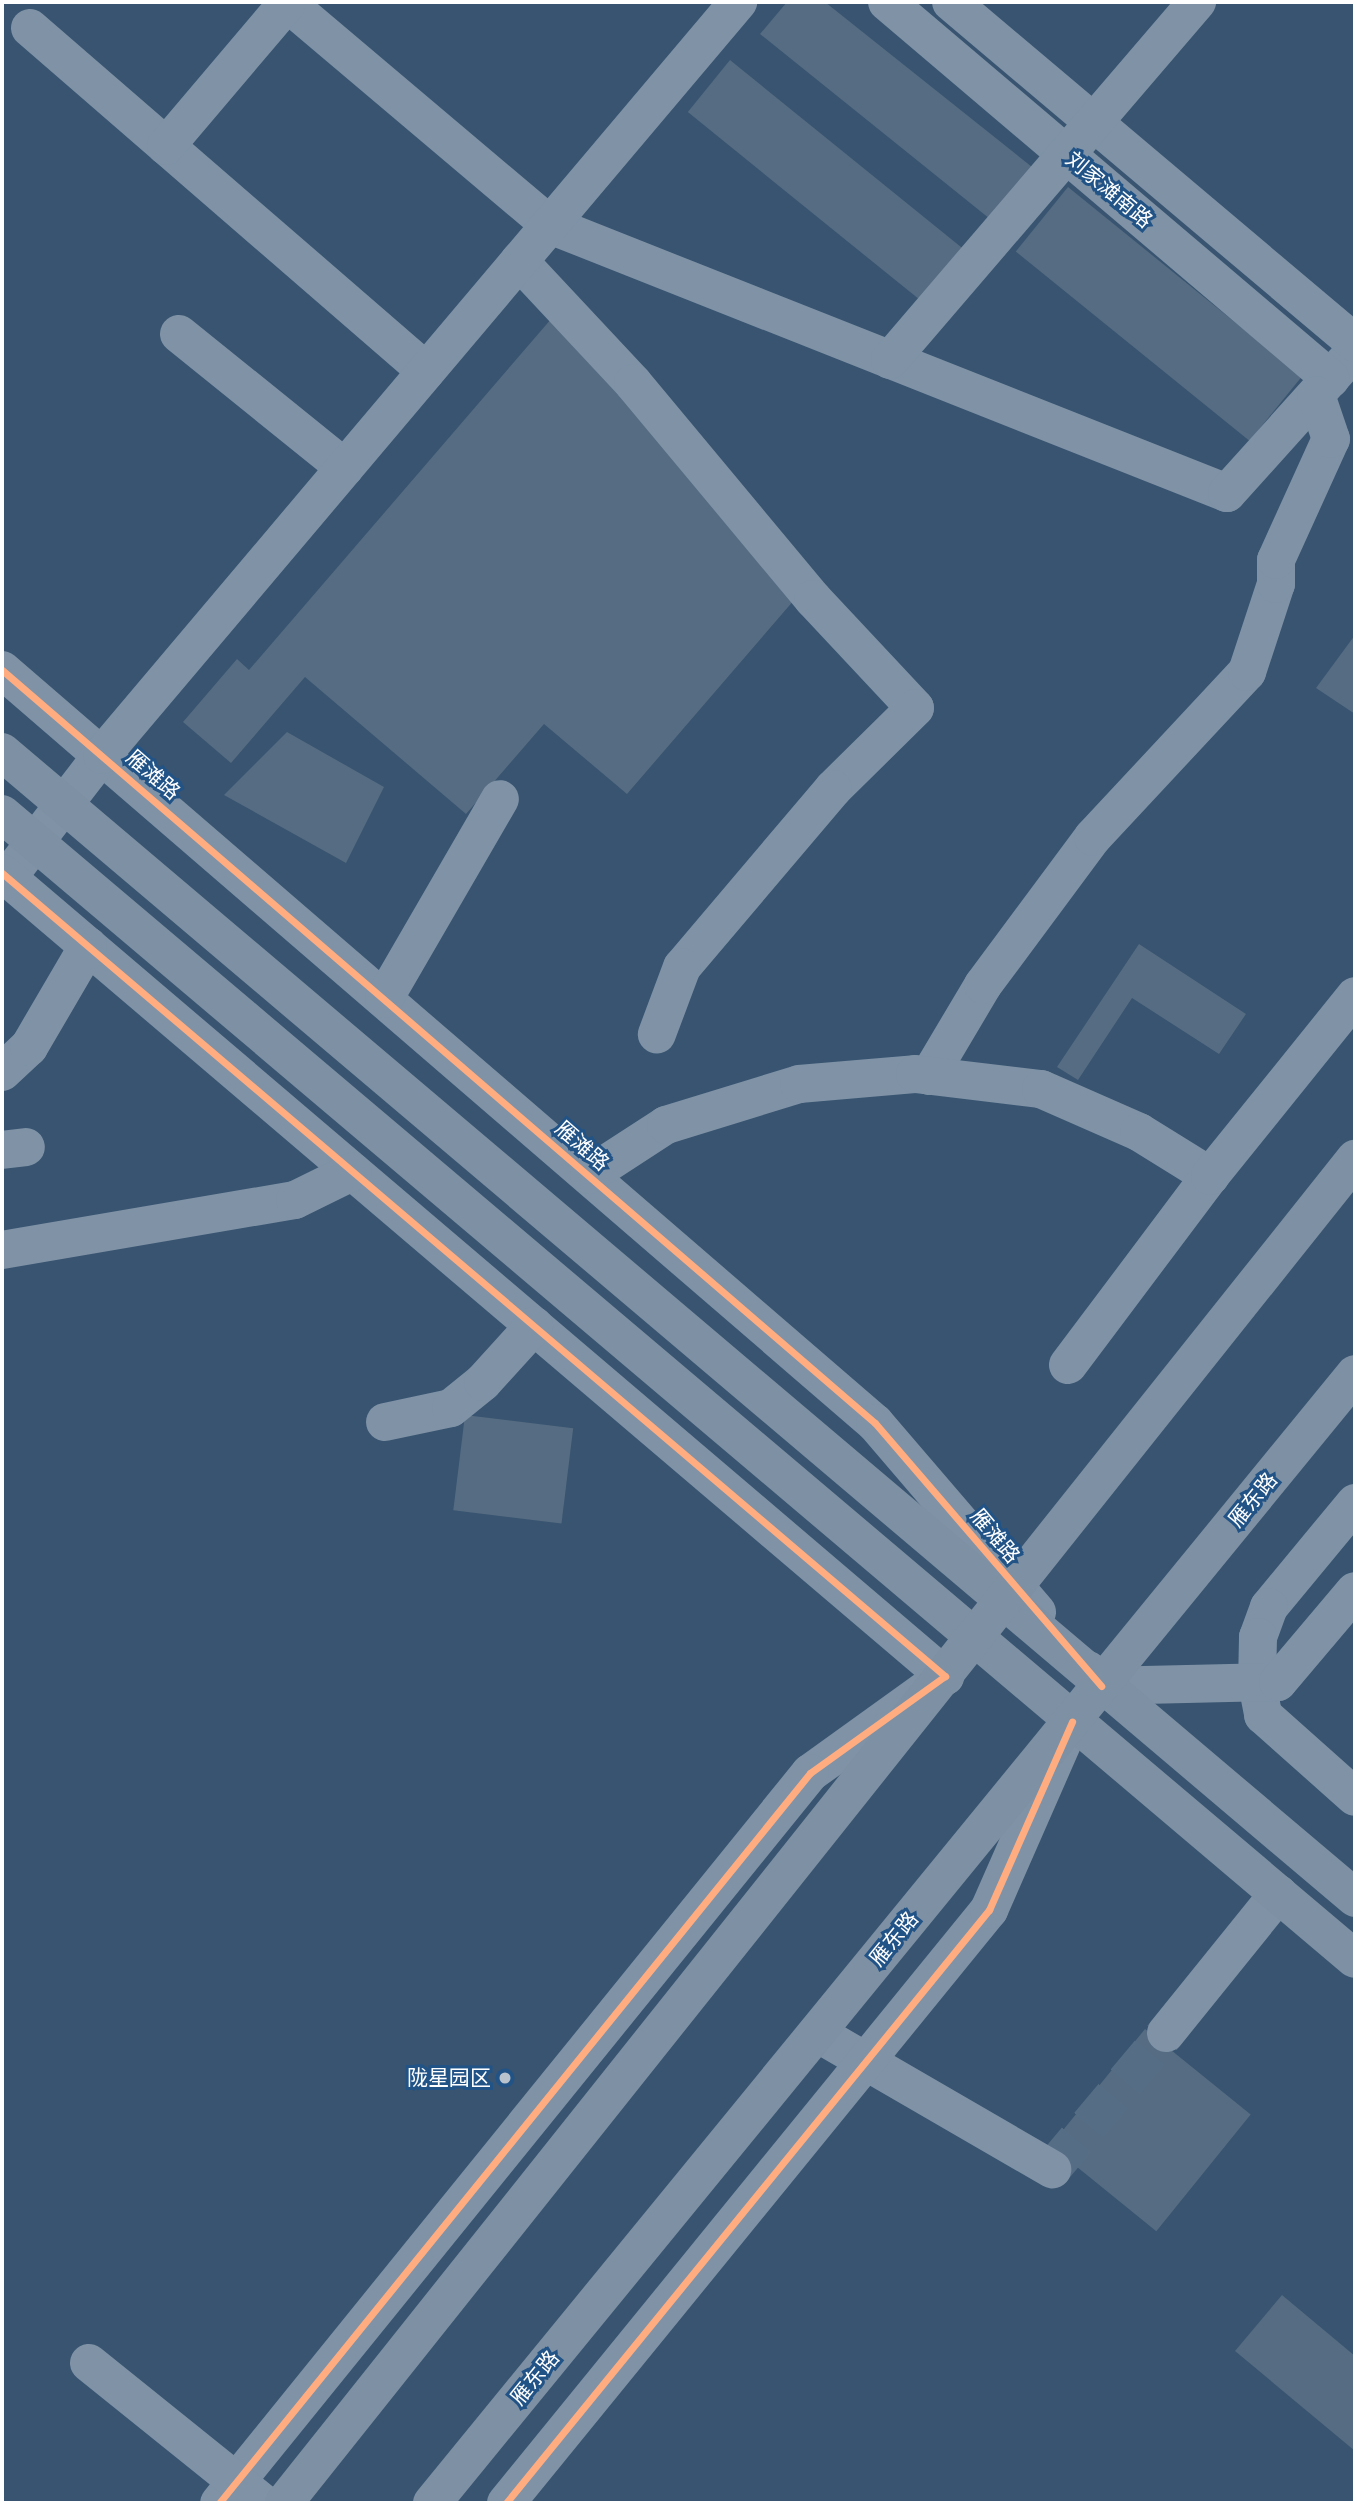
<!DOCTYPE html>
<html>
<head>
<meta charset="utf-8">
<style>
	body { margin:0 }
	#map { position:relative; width:1357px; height:2505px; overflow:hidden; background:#385470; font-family:"Nunito Sans","Noto Sans SC",sans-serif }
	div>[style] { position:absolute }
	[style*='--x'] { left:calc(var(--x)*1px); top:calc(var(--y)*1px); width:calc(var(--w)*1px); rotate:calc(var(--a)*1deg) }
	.building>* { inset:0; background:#566c82; transform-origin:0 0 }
	.minor-tunnel>* { height:38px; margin-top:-19px; transform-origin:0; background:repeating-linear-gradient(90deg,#566e85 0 38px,transparent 0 57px) }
	.minor>* { height:38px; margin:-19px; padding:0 19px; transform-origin:19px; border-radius:19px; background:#7f92a6 }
	.major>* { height:38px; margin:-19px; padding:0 19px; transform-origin:19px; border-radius:19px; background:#7e90a3 }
	.cycleway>* { height:7px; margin:-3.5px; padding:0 3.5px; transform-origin:3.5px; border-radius:3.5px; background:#ffac80 }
	.dots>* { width:19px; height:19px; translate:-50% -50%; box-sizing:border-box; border:4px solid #215387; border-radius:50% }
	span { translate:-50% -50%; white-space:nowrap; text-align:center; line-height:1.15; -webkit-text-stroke:6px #215387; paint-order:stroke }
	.street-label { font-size:21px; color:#fff }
	.poi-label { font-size:21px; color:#fff }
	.right { translate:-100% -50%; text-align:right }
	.frame { position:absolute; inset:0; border:4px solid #fff; pointer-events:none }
</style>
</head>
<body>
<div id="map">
	<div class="building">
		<i style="clip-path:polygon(787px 2px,825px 2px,1037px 171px,995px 223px,760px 34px)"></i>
		<i style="left:730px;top:60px;width:302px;height:67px;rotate:39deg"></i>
		<i style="left:1068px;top:187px;width:301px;height:83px;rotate:39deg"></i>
		<i style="clip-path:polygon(558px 311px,801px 592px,627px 794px,544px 724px,466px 814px,305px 677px,231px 763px,183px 722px,237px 659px,249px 670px)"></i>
		<i style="clip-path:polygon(1355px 635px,1355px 714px,1316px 688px)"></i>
		<i style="clip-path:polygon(287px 732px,384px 787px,346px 863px,224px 795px)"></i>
		<i style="clip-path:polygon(1139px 944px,1246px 1014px,1219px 1054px,1132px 998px,1078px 1080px,1057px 1067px)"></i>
		<i style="left:465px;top:1415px;width:109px;height:96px;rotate:7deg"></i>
		<i style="left:1145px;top:2029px;width:136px;height:150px;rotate:39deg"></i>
		<i style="clip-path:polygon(1282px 2295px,1355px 2356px,1355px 2451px,1235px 2351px)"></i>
	</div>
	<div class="minor-tunnel">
		<i style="--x:1052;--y:2169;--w:177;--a:-50"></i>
	</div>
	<div class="minor">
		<i style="--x:286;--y:2;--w:346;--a:40.2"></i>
		<i style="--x:550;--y:225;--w:728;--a:21.6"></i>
		<i style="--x:1227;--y:493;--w:191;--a:-48"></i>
		<i style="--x:887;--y:2;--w:582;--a:40.33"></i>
		<i style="--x:951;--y:2;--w:529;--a:40.17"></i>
		<i style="--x:30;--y:28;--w:524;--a:40.9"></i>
		<i style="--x:166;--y:146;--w:189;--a:-49.7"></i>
		<i style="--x:519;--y:261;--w:167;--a:46.9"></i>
		<i style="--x:633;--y:383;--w:281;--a:50.2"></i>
		<i style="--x:813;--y:599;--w:149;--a:46.9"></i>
		<i style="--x:915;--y:708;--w:115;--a:135.4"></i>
		<i style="--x:833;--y:789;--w:233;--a:130.3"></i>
		<i style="--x:682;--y:967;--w:72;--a:110.5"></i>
		<i style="--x:179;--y:334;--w:213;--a:38.9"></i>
		<i style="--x:890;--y:360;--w:472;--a:-49.4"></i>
		<i style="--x:2;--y:670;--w:1153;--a:40.78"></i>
		<i style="--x:875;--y:1423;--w:249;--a:49.4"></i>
		<i style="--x:15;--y:868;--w:143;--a:-52.4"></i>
		<i style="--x:102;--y:755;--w:986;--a:-49.81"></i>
		<i style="--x:2;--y:873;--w:1239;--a:40.42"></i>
		<i style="--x:945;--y:1676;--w:166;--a:144.3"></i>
		<i style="--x:810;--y:1773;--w:939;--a:128.99"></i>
		<i style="--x:384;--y:999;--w:231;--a:-59.9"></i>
		<i style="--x:2;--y:1072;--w:37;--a:-43"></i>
		<i style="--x:29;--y:1047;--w:117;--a:-59.7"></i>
		<i style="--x:929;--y:1076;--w:106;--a:-59.3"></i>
		<i style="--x:983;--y:985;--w:184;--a:-53.4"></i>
		<i style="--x:1093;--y:837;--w:226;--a:-47"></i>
		<i style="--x:1247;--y:672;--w:93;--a:-71.8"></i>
		<i style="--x:1276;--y:584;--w:24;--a:-90"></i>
		<i style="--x:1276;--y:560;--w:133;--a:-65.6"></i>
		<i style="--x:1331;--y:439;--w:46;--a:-108.8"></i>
		<i style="--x:2;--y:1150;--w:24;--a:-7"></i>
		<i style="--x:589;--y:1175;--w:92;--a:-33"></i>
		<i style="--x:666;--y:1125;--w:139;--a:-17.1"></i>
		<i style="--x:799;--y:1084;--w:116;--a:-4.9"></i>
		<i style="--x:915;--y:1074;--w:127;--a:6.8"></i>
		<i style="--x:1041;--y:1089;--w:107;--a:23.7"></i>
		<i style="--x:1139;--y:1132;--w:84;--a:31.8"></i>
		<i style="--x:2;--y:1250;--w:297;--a:-9.7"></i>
		<i style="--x:295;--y:1200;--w:64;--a:-26.2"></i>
		<i style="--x:1068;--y:1365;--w:236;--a:-53.1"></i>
		<i style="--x:1210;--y:1176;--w:231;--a:-51.1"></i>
		<i style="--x:385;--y:1422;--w:67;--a:-12"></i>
		<i style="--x:451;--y:1408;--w:41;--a:-39.1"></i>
		<i style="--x:483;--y:1382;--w:76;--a:-47.7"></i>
		<i style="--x:1355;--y:1503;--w:135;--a:129.6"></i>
		<i style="--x:1269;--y:1607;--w:32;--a:110"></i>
		<i style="--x:1258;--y:1637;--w:46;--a:91.2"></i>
		<i style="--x:1257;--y:1683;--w:33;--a:79"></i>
		<i style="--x:1263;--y:1715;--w:123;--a:41.7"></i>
		<i style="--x:1088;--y:1670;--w:21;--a:51"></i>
		<i style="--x:1101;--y:1686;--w:177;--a:-1.3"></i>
		<i style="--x:1278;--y:1682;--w:119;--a:-49.8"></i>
		<i style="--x:817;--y:2033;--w:272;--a:30.1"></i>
		<i style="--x:1166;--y:2033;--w:179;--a:-51.1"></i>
		<i style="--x:89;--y:2363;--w:223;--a:38.8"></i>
		<i style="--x:506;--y:2503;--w:765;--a:-50.84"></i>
		<i style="--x:989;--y:1910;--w:189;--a:-66.3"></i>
	</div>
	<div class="major">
		<i style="--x:2;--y:752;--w:1773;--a:40.26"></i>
		<i style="--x:2;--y:814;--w:1772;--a:40.24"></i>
		<i style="--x:284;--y:2503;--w:1719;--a:-51.45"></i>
		<i style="--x:432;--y:2503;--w:1458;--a:-50.73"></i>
	</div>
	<div class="cycleway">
		<i style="--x:2;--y:670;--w:1153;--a:40.78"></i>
		<i style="--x:875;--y:1423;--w:347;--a:49.3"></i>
		<i style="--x:2;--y:873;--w:1239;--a:40.42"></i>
		<i style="--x:945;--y:1676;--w:166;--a:144.3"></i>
		<i style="--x:810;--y:1773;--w:939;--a:128.99"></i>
		<i style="--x:506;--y:2503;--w:765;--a:-50.84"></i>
		<i style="--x:989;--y:1910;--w:206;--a:-66.2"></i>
	</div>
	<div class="dots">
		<i style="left:505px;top:2078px;background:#b9c3cd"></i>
	</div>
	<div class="street-label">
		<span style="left:1109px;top:190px;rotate:40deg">刘家滩南路</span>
		<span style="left:153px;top:775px;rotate:41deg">雁滩路</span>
		<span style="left:582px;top:1146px;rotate:41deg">雁滩路</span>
		<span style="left:1253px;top:1500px;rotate:-51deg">雁东路</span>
		<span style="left:995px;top:1536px;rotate:50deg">雁滩路</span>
		<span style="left:894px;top:1939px;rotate:-51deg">雁东路</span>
		<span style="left:535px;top:2378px;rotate:-51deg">雁东路</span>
	</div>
	<div class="poi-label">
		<span class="right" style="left:491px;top:2078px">陇星园区</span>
	</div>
	<div class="frame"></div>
</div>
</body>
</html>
